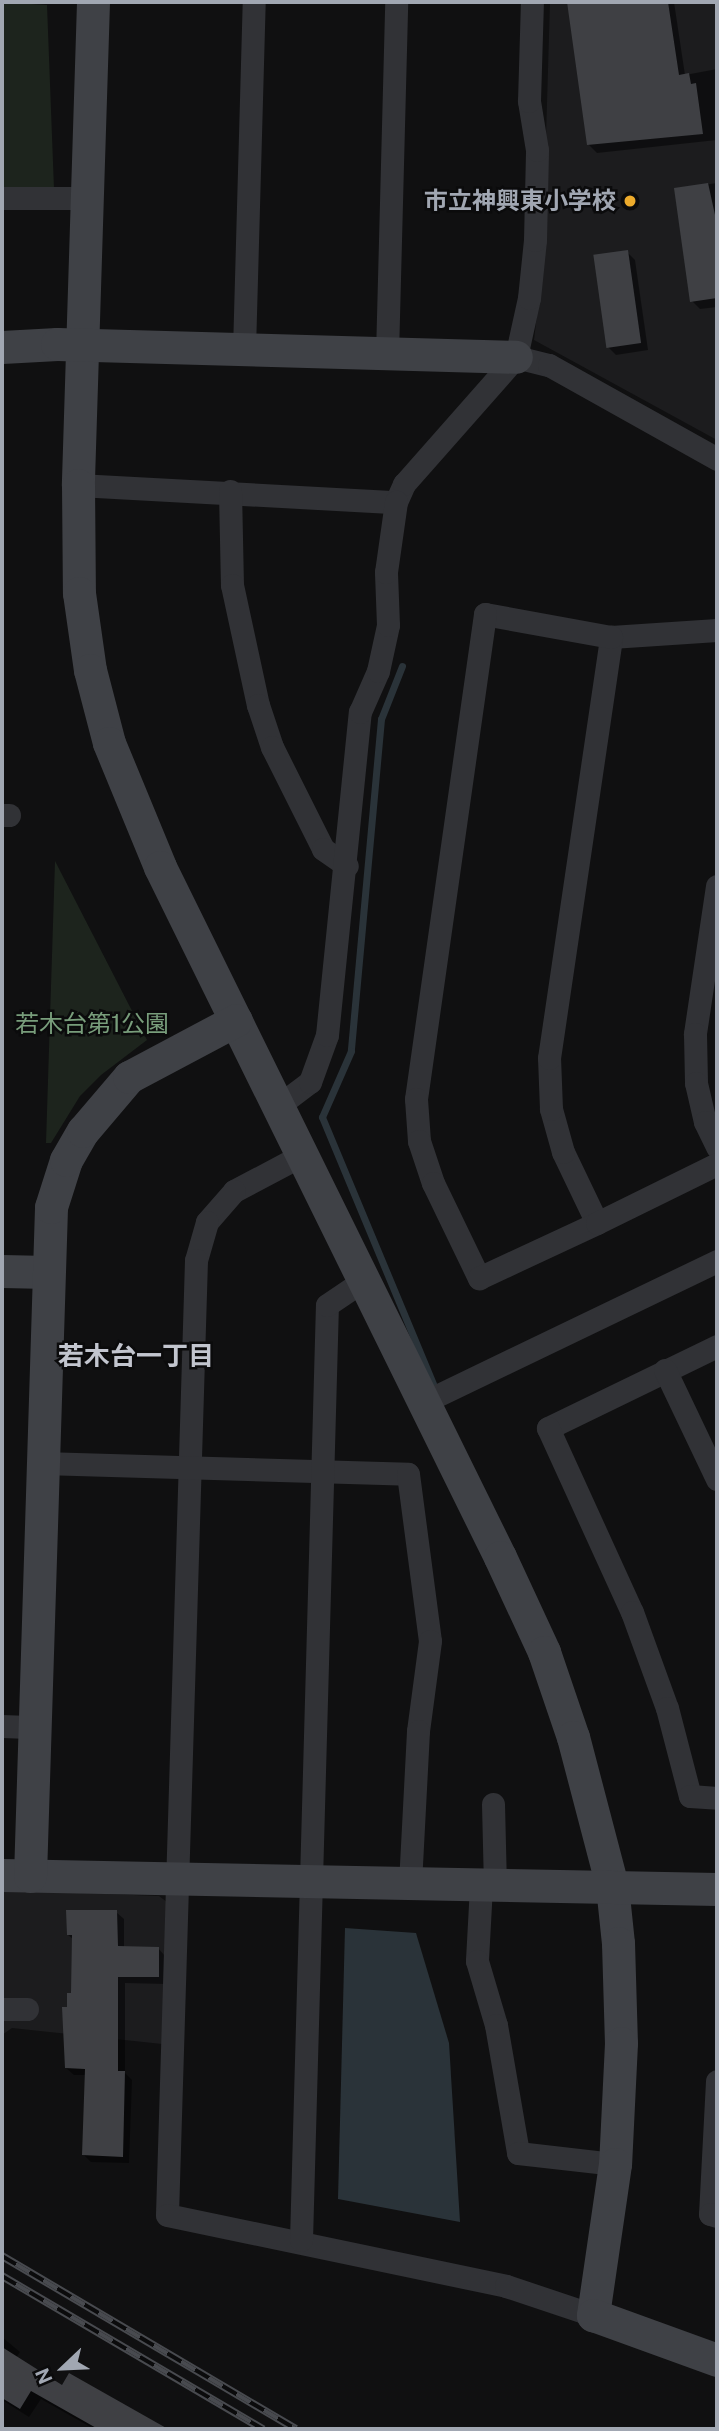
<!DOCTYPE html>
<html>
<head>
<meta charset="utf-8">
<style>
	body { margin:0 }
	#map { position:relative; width:719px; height:2431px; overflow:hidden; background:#101011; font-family:"Public Sans","Noto Sans JP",sans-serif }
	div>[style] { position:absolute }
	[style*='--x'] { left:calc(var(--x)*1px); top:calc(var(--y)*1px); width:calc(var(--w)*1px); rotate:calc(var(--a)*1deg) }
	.built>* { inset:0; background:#1c1c1e }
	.green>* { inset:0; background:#1d241d }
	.water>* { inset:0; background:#2a3339 }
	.shadow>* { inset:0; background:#0007 }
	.stream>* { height:7px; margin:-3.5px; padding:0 3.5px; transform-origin:3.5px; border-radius:3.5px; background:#2a3339 }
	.building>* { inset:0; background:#3f4044; transform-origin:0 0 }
	.street>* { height:23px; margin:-11.5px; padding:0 11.5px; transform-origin:11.5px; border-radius:11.5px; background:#313236 }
	.secondary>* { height:33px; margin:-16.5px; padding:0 16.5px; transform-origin:16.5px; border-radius:16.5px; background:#3f4146 }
	.rail>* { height:8px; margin-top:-4px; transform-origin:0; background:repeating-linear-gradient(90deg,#0b0b0c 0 16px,#484a4f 0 32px); box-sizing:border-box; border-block:2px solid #484a4f }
	.dots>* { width:19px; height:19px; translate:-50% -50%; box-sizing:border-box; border:4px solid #0b0b0c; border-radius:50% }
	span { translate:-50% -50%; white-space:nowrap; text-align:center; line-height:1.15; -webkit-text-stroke:5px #0b0b0c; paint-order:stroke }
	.poi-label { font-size:24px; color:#a1a7b2; font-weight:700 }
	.right { translate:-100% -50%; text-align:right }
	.park-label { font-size:24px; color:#789d7b }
	.neighbourhood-label { font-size:26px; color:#c2c5ce; font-weight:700 }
	.frame { position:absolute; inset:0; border:4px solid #a1a7b2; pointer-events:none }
	.north { position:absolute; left:28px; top:2333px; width:70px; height:70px; -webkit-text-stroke:5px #0b0b0c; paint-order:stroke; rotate:247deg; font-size:19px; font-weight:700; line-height:28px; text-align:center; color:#a1a7b2 }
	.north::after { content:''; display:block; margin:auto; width:24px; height:32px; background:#a1a7b2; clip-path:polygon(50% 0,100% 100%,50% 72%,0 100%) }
</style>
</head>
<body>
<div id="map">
	<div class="built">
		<i style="clip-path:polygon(550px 2px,717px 2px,717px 440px,534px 340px,542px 271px)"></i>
		<i style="clip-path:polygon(2px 1890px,159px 1896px,167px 1902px,162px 2044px,12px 2028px,2px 2035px)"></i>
	</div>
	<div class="green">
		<i style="clip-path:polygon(2px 2px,47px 5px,54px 189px,2px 192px)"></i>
		<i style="clip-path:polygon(55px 861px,147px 1040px,101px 1075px,80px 1096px,51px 1143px,46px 1143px)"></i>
	</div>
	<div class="water">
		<i style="clip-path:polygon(345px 1928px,416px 1933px,449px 2043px,460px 2222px,338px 2199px)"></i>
	</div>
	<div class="shadow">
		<i style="clip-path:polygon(568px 2px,674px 2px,685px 75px,717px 69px,717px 140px,597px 153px,589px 145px)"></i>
		<i style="clip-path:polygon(717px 183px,717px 307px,700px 309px,692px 301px,676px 189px)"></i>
		<i style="clip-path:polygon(627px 252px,635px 260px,648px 350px,616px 355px,608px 347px)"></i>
		<i style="clip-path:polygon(2px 1901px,3px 1903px,2px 1941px)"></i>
		<i style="clip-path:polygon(116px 1912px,124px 1919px,124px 1948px,158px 1948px,165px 1956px,165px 1984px,125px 1983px,125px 2073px,132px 2080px,129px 2163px,91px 2162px,84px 2155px,86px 2075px,74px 2075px,66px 2068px,73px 1995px,73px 1939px,68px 1935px)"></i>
		<i style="clip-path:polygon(2px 2337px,20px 2352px,16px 2358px,63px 2387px,70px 2375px,164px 2429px,94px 2429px,41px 2399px,29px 2417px,2px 2400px)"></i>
	</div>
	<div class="stream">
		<i style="--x:402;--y:666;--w:57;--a:111.6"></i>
		<i style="--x:381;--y:719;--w:333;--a:95.2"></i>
		<i style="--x:351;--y:1051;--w:72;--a:113.7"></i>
		<i style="--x:322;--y:1117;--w:289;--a:67.4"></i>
	</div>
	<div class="building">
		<i style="clip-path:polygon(567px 2px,668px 2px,679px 75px,689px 73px,691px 84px,696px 83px,703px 134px,587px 145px)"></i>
		<i style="clip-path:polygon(708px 183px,717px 224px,717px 298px,690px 302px,674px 188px)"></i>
		<i style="left:628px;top:250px;width:94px;height:35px;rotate:82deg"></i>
		<i style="clip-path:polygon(66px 1910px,117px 1910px,118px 1946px,159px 1947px,159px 1977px,118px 1977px,118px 2071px,125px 2071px,123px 2157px,82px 2155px,85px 2069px,65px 2068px,62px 2007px,67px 2007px,67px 1993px,71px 1993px,72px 1935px,67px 1935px)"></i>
		<i style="clip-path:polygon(2px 2347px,62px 2385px,69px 2373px,168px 2429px,98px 2429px,31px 2391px,20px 2409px,2px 2398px)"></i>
	</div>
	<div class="street">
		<i style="--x:2;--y:198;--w:85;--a:0"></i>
		<i style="--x:244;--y:350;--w:348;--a:-88.4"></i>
		<i style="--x:387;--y:355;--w:353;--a:-88.5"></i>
		<i style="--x:516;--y:357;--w:34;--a:14"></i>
		<i style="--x:549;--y:365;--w:193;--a:29.2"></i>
		<i style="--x:78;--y:485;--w:318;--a:3.1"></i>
		<i style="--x:396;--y:502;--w:20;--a:-66"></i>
		<i style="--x:404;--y:484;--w:169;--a:-48.6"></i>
		<i style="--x:516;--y:357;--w:60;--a:-77.6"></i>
		<i style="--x:529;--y:298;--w:58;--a:-84.1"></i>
		<i style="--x:535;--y:240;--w:90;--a:-88.7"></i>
		<i style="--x:537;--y:150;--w:50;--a:-99.3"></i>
		<i style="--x:529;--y:101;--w:99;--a:-88.3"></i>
		<i style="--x:230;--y:491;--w:94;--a:88.8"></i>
		<i style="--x:232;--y:585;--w:123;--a:77.8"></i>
		<i style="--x:258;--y:705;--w:44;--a:71.6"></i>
		<i style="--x:272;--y:747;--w:114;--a:63.4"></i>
		<i style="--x:323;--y:849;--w:29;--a:35"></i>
		<i style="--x:611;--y:637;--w:106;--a:-3.8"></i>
		<i style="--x:2;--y:815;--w:7;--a:0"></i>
		<i style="--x:717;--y:886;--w:150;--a:98.5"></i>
		<i style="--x:695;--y:1034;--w:49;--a:88.8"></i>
		<i style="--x:696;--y:1083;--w:40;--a:77"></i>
		<i style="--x:705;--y:1122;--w:28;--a:64"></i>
		<i style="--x:278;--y:1106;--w:40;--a:-37"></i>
		<i style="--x:310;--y:1082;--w:50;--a:-70.1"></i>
		<i style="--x:327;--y:1035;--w:325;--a:-84.2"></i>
		<i style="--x:360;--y:712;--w:45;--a:-66.3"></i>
		<i style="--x:378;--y:671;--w:47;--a:-77.7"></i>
		<i style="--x:388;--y:625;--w:53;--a:-92.2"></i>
		<i style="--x:386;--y:572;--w:71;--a:-81.9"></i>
		<i style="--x:302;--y:1155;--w:77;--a:152.1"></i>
		<i style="--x:234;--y:1191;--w:41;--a:131.1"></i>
		<i style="--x:207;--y:1222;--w:40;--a:106"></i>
		<i style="--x:196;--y:1260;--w:955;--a:91.74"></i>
		<i style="--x:167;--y:2215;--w:346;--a:11.8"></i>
		<i style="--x:506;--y:2286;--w:92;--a:18.4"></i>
		<i style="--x:597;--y:1223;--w:79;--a:-115.6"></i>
		<i style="--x:563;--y:1152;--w:45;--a:-105.6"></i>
		<i style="--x:551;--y:1109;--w:51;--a:-92.2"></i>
		<i style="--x:549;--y:1058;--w:426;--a:-81.6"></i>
		<i style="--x:611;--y:637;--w:128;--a:-169.7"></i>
		<i style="--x:485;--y:614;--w:490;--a:98.1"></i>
		<i style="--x:416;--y:1099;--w:42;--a:85.9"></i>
		<i style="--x:419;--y:1141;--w:44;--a:71.6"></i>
		<i style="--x:433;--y:1183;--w:106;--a:64.2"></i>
		<i style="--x:479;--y:1278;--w:130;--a:-25"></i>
		<i style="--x:597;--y:1223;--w:134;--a:-26.2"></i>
		<i style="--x:717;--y:1346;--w:188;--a:154.1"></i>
		<i style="--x:548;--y:1428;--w:202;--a:65.5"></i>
		<i style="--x:632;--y:1612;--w:102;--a:70"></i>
		<i style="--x:667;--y:1708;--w:91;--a:75.4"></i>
		<i style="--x:690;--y:1796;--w:27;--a:4"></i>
		<i style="--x:665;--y:1370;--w:121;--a:64.5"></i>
		<i style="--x:424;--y:1402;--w:325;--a:-25.7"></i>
		<i style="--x:42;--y:1463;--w:366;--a:1.7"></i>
		<i style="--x:408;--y:1474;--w:168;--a:82.5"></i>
		<i style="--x:430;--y:1641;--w:91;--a:97.6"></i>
		<i style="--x:418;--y:1731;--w:155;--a:93"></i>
		<i style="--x:2;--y:1726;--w:33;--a:2"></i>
		<i style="--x:493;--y:1804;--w:81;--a:88.6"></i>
		<i style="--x:481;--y:1886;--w:75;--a:93.1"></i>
		<i style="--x:477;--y:1961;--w:67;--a:73.5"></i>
		<i style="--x:496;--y:2025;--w:130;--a:80.2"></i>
		<i style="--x:518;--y:2153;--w:98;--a:6.5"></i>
		<i style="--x:2;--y:2009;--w:25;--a:0"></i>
		<i style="--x:717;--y:2081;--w:133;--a:93"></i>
		<i style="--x:710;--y:2214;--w:7;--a:16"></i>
		<i style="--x:301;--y:2240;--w:935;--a:-88.41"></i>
		<i style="--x:327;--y:1305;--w:45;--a:-34"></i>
	</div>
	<div class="secondary">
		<i style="--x:93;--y:2;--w:483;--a:91.8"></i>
		<i style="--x:78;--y:485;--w:108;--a:89.5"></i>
		<i style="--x:79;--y:593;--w:78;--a:81.9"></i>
		<i style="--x:90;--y:670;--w:75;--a:75.4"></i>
		<i style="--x:109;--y:743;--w:134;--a:67.6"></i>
		<i style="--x:160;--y:867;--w:769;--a:63.77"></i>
		<i style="--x:500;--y:1557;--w:105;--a:65.1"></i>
		<i style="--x:544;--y:1652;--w:90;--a:71.2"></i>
		<i style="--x:573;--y:1737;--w:154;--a:75.3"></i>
		<i style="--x:612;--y:1886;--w:57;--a:84"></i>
		<i style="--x:618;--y:1943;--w:100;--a:88.3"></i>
		<i style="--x:621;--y:2043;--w:121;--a:92.8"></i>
		<i style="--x:615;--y:2164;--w:153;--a:98.3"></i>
		<i style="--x:593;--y:2315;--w:132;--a:19.9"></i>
		<i style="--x:2;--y:347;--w:55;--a:-3.1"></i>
		<i style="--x:57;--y:344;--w:459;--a:1.6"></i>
		<i style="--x:2;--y:1271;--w:46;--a:1.2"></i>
		<i style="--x:2;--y:1875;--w:715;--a:1.12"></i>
		<i style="--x:30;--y:1876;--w:669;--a:-88.2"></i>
		<i style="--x:51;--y:1207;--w:49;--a:-72.3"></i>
		<i style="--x:66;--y:1160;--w:34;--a:-60"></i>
		<i style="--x:83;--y:1131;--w:71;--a:-49.6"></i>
		<i style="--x:129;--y:1077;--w:121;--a:-28"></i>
	</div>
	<div class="rail">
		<i style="--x:2;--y:2256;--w:341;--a:30.5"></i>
		<i style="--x:2;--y:2276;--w:303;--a:30.4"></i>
	</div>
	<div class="dots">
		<i style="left:630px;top:201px;background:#edab2c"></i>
	</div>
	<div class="poi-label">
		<span class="right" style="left:616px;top:201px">市立神興東小学校</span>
	</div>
	<div class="park-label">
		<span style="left:92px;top:1024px">若木台第1公園</span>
	</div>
	<div class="neighbourhood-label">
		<span style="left:136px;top:1356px">若木台一丁目</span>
	</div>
	<div class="frame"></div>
	<div class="north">N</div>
</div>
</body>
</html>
